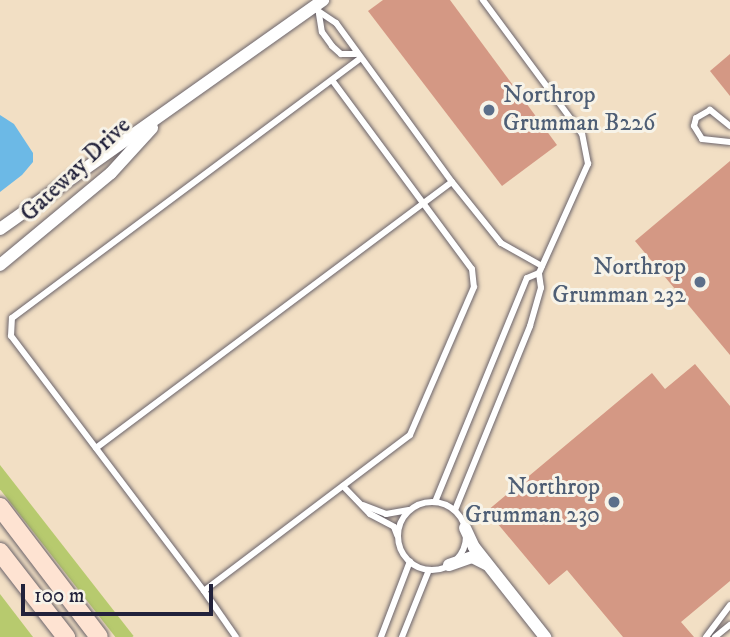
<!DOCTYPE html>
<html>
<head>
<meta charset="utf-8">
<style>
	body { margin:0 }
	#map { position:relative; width:730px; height:637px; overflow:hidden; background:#f2dfc4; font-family:"IM FELL DW Pica",serif }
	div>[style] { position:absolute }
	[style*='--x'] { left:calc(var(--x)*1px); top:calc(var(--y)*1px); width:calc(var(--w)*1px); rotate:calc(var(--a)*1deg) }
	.green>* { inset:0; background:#b7ca6e; transform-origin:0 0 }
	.water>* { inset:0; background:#6cb9e6 }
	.building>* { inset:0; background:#d49884 }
	.roads { filter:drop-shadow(0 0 2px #6b646b) drop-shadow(0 0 2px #6b646b) }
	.service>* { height:6px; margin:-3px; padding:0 3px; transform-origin:3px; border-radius:3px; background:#fff }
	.service>.ring { margin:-3px; padding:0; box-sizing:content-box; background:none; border:6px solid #fff; border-radius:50% }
	.minor>* { height:12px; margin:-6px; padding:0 6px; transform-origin:6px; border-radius:6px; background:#fff }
	.secondary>* { height:18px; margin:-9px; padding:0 9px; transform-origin:9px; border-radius:9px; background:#fee3d2 }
	.dots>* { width:19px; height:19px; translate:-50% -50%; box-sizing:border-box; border:4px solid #f7f3e8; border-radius:50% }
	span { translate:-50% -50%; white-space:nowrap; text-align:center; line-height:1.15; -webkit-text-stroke:6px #f7f3e8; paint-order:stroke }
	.service-label { font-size:24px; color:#4e5e75 }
	.left { translate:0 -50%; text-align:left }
	.right { translate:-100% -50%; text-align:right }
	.street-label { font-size:24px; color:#22223b }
	.scale { position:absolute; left:21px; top:584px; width:192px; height:32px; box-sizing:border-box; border:4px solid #22223b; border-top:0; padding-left:9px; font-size:21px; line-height:24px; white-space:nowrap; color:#22223b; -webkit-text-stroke:5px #f7f3e8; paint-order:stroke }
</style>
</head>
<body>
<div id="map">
	<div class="green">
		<i style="left:0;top:465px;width:217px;height:15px;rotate:52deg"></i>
		<i style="clip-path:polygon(0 594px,33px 637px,0 637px)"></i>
	</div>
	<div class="water">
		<i style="clip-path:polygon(0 115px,14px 124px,33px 153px,33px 162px,22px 175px,0 192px)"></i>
	</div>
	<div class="building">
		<i style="clip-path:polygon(383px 0,450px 0,557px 145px,502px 186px,368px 11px)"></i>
		<i style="clip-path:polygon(730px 54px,730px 96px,710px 71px)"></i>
		<i style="clip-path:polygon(730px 161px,730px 355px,635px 241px)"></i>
		<i style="clip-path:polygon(695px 364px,730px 406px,730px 581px,681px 622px,694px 637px,623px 637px,567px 570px,549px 585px,487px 511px,652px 373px,665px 389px)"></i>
	</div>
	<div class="roads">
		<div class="service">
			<i style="--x:319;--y:14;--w:18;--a:81"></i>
			<i style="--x:322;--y:32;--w:17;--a:54"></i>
			<i style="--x:332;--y:46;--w:12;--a:42"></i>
			<i style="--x:341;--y:54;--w:15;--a:0"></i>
			<i style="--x:332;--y:80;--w:235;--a:53.5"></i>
			<i style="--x:472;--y:269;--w:18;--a:84"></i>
			<i style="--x:474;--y:287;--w:161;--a:113.4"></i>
			<i style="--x:410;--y:435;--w:258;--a:142.9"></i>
			<i style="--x:204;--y:591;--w:320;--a:-127.1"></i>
			<i style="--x:11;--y:336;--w:18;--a:-87"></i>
			<i style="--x:12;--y:318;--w:433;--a:-36.7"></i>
			<i style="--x:730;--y:126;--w:26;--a:-141"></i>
			<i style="--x:710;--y:110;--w:16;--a:150"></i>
			<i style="--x:696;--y:118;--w:8;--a:104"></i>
			<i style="--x:694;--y:126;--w:15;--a:58"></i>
			<i style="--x:702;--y:139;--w:28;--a:6"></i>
			<i style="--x:452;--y:182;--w:78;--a:51.2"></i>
			<i style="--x:501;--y:243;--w:47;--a:29.3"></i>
			<i style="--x:96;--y:448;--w:444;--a:-36.8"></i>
			<i style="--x:452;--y:182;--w:197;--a:-126.1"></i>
			<i style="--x:336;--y:23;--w:27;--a:-146"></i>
			<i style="--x:343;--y:486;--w:39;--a:46"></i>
			<i style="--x:370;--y:514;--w:27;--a:28"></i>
			<i style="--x:394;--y:527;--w:9;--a:69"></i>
			<i style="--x:435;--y:502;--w:242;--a:-67.7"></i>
			<i style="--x:527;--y:278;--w:13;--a:-23"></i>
			<i class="ring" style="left:398px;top:502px;width:62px;height:62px"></i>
			<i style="--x:363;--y:505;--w:25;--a:21"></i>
			<i style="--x:386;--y:514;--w:23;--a:-10"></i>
			<i style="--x:455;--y:510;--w:199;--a:-67.8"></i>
			<i style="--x:530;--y:326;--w:40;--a:-74"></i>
			<i style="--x:541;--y:288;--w:15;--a:-98"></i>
			<i style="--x:539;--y:273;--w:120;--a:-65.8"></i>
			<i style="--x:588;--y:164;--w:31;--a:-101"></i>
			<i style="--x:582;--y:134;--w:167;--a:-126.5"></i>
			<i style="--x:204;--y:591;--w:56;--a:55.2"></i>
			<i style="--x:381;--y:637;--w:81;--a:-69.1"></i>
			<i style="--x:402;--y:637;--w:72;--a:-68.1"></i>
			<i style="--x:706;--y:637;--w:40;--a:-53"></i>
			<i style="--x:715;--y:637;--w:19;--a:-39"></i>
		</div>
		<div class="minor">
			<i style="--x:0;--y:229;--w:396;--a:-35.3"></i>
			<i style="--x:0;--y:265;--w:144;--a:-39.7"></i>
			<i style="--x:111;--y:173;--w:61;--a:-47.7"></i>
			<i style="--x:465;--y:528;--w:21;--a:65"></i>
			<i style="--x:474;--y:547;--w:115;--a:51.7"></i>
			<i style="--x:449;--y:565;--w:24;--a:-19"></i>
			<i style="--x:472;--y:557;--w:16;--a:27"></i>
		</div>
		<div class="secondary">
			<i style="--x:0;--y:507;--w:163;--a:52.7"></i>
			<i style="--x:0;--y:552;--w:108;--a:52.2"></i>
		</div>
	</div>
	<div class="dots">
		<i style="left:489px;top:110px;background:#5c6f8a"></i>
		<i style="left:700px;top:282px;background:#5c6f8a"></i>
		<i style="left:614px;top:502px;background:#5c6f8a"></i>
	</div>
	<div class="service-label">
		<span class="left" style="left:503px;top:110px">Northrop<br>Grumman B226</span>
		<span class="right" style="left:686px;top:282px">Northrop<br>Grumman 232</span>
		<span class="right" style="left:600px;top:502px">Northrop<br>Grumman 230</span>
	</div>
	<div class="street-label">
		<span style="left:76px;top:170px;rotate:-43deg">Gateway Drive</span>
	</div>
	<div class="scale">100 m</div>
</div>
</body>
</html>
